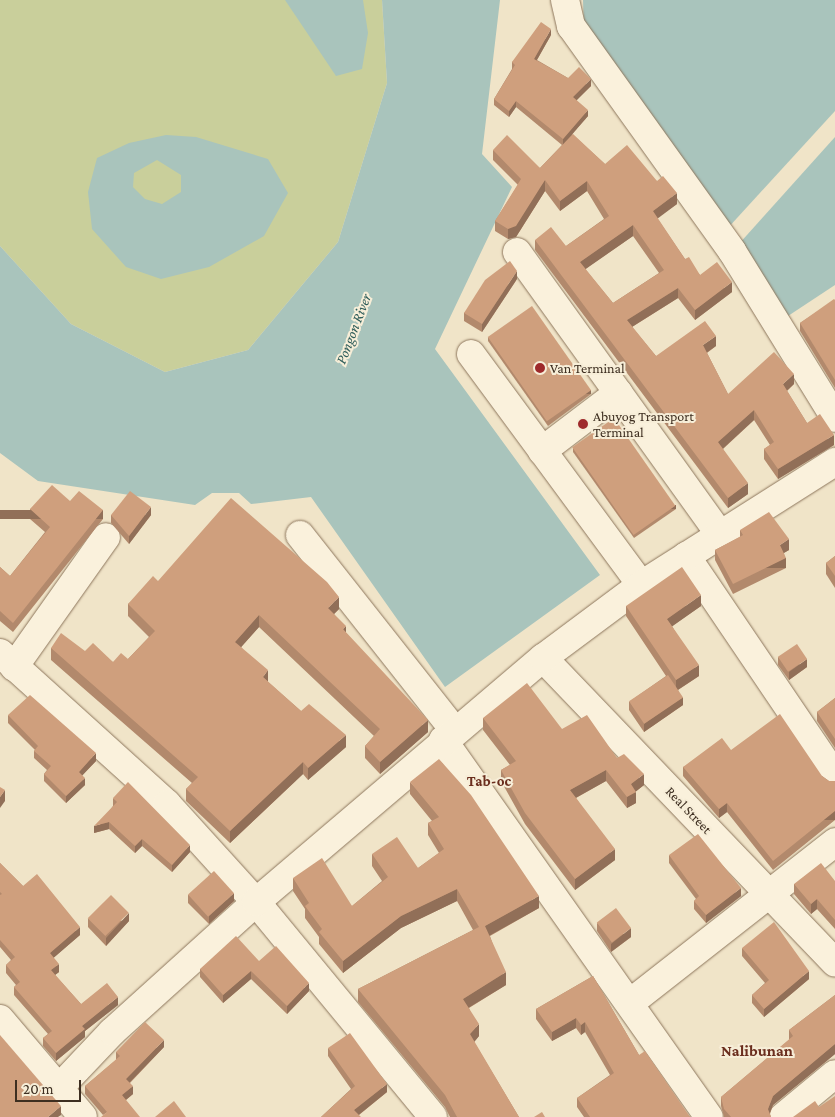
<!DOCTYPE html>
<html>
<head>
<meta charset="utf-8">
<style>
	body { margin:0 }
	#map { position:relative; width:835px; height:1117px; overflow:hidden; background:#f0e4c8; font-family:"Crimson Pro",serif }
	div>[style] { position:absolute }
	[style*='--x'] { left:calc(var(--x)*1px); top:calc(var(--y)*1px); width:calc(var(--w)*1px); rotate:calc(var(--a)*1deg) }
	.green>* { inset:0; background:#c9cf9b }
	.water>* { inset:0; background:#a9c4bc }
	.roads { filter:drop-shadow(0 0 1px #8d765c) drop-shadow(0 0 1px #8d765c) }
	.minor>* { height:28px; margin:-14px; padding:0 14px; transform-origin:14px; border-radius:14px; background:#faf1dc }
	.wall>* { inset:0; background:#b2896c }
	.shaded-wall>* { inset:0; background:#916f58; transform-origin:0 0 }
	.building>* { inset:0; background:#cf9f7d; transform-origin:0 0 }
	.dots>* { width:14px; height:14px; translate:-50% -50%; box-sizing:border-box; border:2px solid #f7eed8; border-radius:50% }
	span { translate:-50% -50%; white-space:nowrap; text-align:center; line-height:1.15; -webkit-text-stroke:4px #f7eed8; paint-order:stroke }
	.poi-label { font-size:14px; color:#3d2e20 }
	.left { translate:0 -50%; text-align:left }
	.street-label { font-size:14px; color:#3d2e20 }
	.water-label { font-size:15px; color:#2f5d5a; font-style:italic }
	.neighbourhood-label { font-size:15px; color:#6b2e1e; font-weight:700 }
	.quarter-label { font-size:16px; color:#6b2e1e; font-weight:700 }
	.scale { position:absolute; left:15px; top:1080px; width:66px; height:22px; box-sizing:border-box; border:2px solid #3d2e20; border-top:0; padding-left:6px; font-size:15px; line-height:18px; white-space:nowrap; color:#3d2e20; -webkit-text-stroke:4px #f7eed8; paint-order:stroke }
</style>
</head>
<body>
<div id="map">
	<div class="green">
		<i style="clip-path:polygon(0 0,382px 0,387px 83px,338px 242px,248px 350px,165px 372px,71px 324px,0 246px)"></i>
	</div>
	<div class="water">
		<i style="clip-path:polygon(285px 0,363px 0,368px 33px,362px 69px,336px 76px)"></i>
		<i style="clip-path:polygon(382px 0,500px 0,482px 154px,512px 187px,435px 349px,600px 575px,445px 687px,311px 497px,251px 504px,239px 493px,212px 493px,195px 505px,38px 481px,0 453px,0 246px,71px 324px,165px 372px,248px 350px,338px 242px,387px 83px)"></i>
		<i style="clip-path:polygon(583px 0,835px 0,835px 111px,727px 229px,584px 30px)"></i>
		<i style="clip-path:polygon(evenodd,166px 135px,196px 137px,268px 159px,288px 193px,264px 236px,209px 267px,161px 279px,126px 267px,92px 229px,88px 192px,97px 158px,129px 143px,166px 135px,157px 160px,181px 175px,181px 192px,162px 204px,145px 199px,133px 187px,134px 173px,157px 160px)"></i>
		<i style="clip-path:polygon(835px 137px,835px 285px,788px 316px,738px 245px)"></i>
	</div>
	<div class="roads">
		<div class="minor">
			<i style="--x:565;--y:0;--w:27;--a:77"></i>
			<i style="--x:571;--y:26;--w:277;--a:54.4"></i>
			<i style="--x:732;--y:251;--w:196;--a:58.3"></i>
			<i style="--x:517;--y:252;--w:348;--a:54.3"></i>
			<i style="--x:471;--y:354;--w:287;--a:53.6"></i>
			<i style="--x:542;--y:451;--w:96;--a:-37.3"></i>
			<i style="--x:300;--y:535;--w:248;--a:51.7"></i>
			<i style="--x:686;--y:556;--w:266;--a:55.9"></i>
			<i style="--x:0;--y:653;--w:225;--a:42.1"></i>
			<i style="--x:167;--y:804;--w:132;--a:47.8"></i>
			<i style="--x:256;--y:902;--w:278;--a:50.5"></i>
			<i style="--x:543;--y:658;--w:422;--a:46.2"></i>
			<i style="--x:14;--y:667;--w:159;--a:-54.7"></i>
			<i style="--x:443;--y:740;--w:461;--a:54.8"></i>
			<i style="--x:630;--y:1003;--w:261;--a:-38.1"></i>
			<i style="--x:0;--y:1019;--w:128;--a:49.7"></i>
			<i style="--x:59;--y:1088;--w:77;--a:-46.6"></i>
			<i style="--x:112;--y:1032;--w:194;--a:-42.1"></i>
			<i style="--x:256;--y:902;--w:377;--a:-40.4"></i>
			<i style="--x:543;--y:658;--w:122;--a:-36.7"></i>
			<i style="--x:641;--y:585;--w:230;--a:-32.4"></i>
			<i style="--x:783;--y:1117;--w:67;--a:-39.6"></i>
		</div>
	</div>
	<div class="wall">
		<i style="clip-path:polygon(evenodd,551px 35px,537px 60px,568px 78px,591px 86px,576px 100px,588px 116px,572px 134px,605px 164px,657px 181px,677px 204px,657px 218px,685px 259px,700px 275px,732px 292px,695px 320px,678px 298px,632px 327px,656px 356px,716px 346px,707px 353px,728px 394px,794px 384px,787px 391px,807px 423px,834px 445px,778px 479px,764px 459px,764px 449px,770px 445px,754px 420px,723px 449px,748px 494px,728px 508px,535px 250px,535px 240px,566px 246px,604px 219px,587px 191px,560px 211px,545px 191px,516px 237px,508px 239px,495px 231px,495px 221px,518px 185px,493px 160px,493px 150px,540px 168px,562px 145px,516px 107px,509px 117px,494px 105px,494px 99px,512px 69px,512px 62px,551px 35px,633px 236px,659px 273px,613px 303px,585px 269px,633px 236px)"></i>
		<i style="clip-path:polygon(517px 279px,482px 332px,464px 321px,464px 313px)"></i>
		<i style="clip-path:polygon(835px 300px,835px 388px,800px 331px,800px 323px)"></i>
		<i style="clip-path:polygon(488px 337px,591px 394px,548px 426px,488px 341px)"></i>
		<i style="clip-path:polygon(573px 448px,676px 509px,634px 538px,573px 452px)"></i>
		<i style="clip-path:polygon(70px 501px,103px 519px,13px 632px,0 621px,0 567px,10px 576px,45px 532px,30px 519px,30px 509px)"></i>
		<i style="clip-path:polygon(111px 515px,151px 515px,129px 544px,111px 523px)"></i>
		<i style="clip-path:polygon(740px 530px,789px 550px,784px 553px,786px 568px,733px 594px,715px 560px,715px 550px,740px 537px)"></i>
		<i style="clip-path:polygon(835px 556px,835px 588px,826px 574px,826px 563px)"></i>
		<i style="clip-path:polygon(158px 581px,339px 609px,334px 614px,346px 633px,428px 732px,380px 774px,365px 758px,365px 746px,374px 736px,259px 627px,241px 647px,268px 682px,301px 711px,346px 747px,308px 780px,303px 774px,230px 843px,186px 801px,186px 789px,192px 783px,51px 660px,51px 648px,85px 651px,113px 662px,128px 659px,149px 637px,128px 616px,128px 604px)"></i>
		<i style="clip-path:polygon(626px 606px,701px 606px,672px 626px,699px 676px,678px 690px,683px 705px,644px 732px,629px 710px,629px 702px,666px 676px,626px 616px)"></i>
		<i style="clip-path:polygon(778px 657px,807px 667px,789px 680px,778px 665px)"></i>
		<i style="clip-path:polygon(835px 698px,835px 748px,817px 721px,817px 712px)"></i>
		<i style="clip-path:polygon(8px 715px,96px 761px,82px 775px,85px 785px,66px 803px,44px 781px,44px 774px,47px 770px,34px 758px,34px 751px,35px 750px,8px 723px)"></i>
		<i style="clip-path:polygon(483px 718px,562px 729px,617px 758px,644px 785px,635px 792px,636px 803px,627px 808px,606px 781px,576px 798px,615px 860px,575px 890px,525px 824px,501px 781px,501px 770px,510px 765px,483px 730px)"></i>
		<i style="clip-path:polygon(731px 750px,822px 776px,829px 781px,835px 781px,835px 820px,773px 870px,727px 812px,719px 818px,683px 776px,683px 767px)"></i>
		<i style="clip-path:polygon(410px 782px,539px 908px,490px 936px,506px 985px,469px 1008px,479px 1036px,474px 1042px,519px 1117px,450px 1117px,445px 1107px,358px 1002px,358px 989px,473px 930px,457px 901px,401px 928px,343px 973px,319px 944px,319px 937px,305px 918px,305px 909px,293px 891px,293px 878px,352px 906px,382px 881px,372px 866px,372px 854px,418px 868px,439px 853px,428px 835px,428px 823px,432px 821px,410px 794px)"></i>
		<i style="clip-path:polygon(113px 798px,190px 852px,172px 872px,142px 846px,135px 853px,109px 829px,94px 833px,113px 806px)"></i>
		<i style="clip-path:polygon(669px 855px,741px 896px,706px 923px,694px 909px,694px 901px,696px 899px,669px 863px)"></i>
		<i style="clip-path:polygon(0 863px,23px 886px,80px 935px,53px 958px,59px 972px,55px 975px,81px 1004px,118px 1005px,85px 1031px,85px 1037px,56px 1061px,43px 1046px,43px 1038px,48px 1034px,14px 995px,14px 987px,16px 985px,6px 973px,6px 965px,11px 960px,0 947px)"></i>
		<i style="clip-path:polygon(835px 881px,835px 929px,817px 909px,811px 914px,794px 894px,794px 884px)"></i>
		<i style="clip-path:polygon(188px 895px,234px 901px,209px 924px,188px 903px)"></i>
		<i style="clip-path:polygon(88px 919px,129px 921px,106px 946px,88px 927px)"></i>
		<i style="clip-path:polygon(597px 923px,631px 937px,611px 952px,597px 931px)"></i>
		<i style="clip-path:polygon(742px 948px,809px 979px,764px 1017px,752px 1003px,752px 995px,765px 983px,742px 956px)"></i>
		<i style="clip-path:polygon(259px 961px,309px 991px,287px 1014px,251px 979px,223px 1003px,200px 977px,200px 969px)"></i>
		<i style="clip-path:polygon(593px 976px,639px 1055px,690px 1117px,584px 1117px,577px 1107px,577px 1098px,610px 1075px,585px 1032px,581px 1035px,576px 1028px,552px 1041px,536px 1019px,536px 1009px)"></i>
		<i style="clip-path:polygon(835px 995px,835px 1054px,773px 1105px,770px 1114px,771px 1117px,724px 1117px,721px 1106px,721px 1097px,789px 1040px,789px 1030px)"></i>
		<i style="clip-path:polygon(164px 1047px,130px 1083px,133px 1094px,126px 1100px,103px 1115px,85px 1094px,85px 1086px,116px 1060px,116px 1052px)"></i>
		<i style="clip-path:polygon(328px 1048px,387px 1092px,359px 1115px,321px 1117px,351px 1089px,328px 1056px)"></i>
	</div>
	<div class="shaded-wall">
		<i style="clip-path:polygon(551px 29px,551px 35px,534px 65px,534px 59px)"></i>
		<i style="clip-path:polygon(591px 79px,591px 86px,573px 104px,573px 97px)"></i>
		<i style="clip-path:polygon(516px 101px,516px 107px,509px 117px,509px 111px)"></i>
		<i style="clip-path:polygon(588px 110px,588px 116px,563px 145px,563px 139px)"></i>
		<i style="clip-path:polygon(545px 180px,545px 191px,516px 237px,508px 239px,508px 229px)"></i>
		<i style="clip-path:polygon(587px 181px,587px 191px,560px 211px,560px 201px)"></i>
		<i style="clip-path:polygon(677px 193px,677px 204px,653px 222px,653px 211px)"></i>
		<i style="clip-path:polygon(633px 225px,633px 236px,580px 273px,580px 262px)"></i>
		<i style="clip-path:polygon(517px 271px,517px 279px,482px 332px,482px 324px)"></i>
		<i style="clip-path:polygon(732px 282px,732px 292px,695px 320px,695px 310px)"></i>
		<i style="clip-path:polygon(678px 288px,678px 298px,627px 330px,627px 320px)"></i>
		<i style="clip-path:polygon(716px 336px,716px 346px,703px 355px,703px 345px)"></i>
		<i style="clip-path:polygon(794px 374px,794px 384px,783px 394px,783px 384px)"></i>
		<i style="left:591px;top:390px;width:4px;height:54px;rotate:90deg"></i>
		<i style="clip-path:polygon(754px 410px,754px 420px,718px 453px,718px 442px)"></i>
		<i style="clip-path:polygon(834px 435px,834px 445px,778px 479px,778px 469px)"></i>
		<i style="clip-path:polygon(748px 483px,748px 494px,728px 508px,728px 498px)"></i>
		<i style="left:676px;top:505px;width:4px;height:51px;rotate:90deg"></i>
		<i style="clip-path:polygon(151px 507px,151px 515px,129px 544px,129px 536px)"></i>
		<i style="left:103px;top:510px;width:9px;height:144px;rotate:90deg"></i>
		<i style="clip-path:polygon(789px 539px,789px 550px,780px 555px,780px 545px)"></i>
		<i style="left:786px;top:558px;width:10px;height:59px;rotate:90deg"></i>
		<i style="clip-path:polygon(701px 595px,701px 606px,667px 630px,667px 619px)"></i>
		<i style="clip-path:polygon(339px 597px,339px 609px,328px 620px,328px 608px)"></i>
		<i style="clip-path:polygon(259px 615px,259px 627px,235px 654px,235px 642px)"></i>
		<i style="clip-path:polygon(346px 626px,346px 638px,343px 629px)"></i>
		<i style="clip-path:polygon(807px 659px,807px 667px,789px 680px,789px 672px)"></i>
		<i style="clip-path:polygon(699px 665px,699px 676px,676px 691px,676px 680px)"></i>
		<i style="clip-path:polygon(268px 670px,268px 682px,263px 677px)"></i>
		<i style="clip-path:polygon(683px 697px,683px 705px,644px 732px,644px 724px)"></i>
		<i style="clip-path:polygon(428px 720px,428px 732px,380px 774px,380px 762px)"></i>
		<i style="clip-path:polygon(346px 735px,346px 747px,308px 780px,308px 768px)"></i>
		<i style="clip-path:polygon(96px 753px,96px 761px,79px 779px,79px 772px)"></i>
		<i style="clip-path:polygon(303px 762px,303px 774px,230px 843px,230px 831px)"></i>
		<i style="clip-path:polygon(606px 770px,606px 781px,570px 801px,570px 790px)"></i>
		<i style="clip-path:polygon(644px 774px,644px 785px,634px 793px,636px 792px,636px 803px,627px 808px,627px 797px,631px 784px)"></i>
		<i style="clip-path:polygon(85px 778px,85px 785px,66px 803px,66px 796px)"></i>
		<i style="clip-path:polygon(5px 790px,5px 801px,0 808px,0 797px)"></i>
		<i style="clip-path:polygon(727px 803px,727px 812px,719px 818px,719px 809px)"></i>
		<i style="left:835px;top:811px;width:9px;height:80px;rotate:90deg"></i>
		<i style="clip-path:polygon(109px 822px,109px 829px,94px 833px,94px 826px)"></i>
		<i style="clip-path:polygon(142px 839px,142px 846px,135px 853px,135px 846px)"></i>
		<i style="clip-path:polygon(190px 845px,190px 852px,172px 872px,172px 865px)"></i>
		<i style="clip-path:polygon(615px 849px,615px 860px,575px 890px,575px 879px)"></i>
		<i style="clip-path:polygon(741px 888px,741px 896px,706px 923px,706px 915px)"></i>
		<i style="clip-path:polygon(457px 889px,457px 901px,401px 928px,343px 973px,343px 961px,401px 916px)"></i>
		<i style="clip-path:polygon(234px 893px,234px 901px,209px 924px,209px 916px)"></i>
		<i style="clip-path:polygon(539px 896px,539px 908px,485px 938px,485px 926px)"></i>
		<i style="clip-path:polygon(817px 899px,817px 909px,811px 914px,811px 904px)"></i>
		<i style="clip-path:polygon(129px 913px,129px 921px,106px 946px,106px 938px)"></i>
		<i style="clip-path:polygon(80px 927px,80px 935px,50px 961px,50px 953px)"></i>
		<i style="clip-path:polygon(631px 928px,631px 937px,611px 952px,611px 944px)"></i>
		<i style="clip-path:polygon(59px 964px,59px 972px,51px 978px,51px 970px)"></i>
		<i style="clip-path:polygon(251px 971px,251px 979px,223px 1003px,223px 995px)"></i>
		<i style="clip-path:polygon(809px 971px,809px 979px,764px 1017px,764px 1009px)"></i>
		<i style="clip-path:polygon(506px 972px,506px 985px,463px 1011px,463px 999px)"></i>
		<i style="clip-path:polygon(309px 983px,309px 991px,287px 1014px,287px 1006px)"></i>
		<i style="clip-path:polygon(118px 997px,118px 1005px,85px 1031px,85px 1037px,56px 1061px,56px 1053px,82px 1026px)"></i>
		<i style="clip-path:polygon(576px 1018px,576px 1028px,552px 1041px,552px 1032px)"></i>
		<i style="clip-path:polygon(585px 1022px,585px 1032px,581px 1035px,581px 1025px)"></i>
		<i style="clip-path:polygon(479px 1024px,479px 1036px,470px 1047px,470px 1034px)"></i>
		<i style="clip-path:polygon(164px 1040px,164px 1047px,126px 1086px,126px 1079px)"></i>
		<i style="clip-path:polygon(835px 1044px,835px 1054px,773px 1105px,768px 1117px,768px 1109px,773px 1096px)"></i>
		<i style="clip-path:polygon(387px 1084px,387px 1092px,356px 1117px,354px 1110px)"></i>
		<i style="clip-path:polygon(133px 1086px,133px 1094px,122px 1103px,122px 1095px)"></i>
		<i style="clip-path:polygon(61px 1106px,61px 1115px,58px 1117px,48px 1117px)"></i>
	</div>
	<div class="building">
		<i style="clip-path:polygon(541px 22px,551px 29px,534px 59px,568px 78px,579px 67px,591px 79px,573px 97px,588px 110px,563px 139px,516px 101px,509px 111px,494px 99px,515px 65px,512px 62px)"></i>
		<i style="clip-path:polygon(evenodd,573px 134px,605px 164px,627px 145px,657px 181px,663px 176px,677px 193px,653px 211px,685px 259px,689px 257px,700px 275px,717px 262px,732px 282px,695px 310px,678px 288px,627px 320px,656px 356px,705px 321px,716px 336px,703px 345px,728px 394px,774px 352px,794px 374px,783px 384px,807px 423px,820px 414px,834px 435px,778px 469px,764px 449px,774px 442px,754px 410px,718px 442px,748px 483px,728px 498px,535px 240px,551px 227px,566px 246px,609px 216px,587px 181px,560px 201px,545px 180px,516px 226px,508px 229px,495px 221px,521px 179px,493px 150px,507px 135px,540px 168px,573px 134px,633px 225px,664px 270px,613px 303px,580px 262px,633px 225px)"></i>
		<i style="clip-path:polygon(510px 261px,517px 271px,482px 324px,464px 313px,485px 280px)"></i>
		<i style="clip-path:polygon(834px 299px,835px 300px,835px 380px,800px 323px)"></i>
		<i style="left:532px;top:306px;width:103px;height:54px;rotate:55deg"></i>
		<i style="left:614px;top:418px;width:107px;height:51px;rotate:55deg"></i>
		<i style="clip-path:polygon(52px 485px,70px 501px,79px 491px,103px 510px,13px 623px,0 611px,0 567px,10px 576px,50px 527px,30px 509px)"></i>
		<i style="clip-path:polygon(130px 491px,151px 507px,129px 536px,111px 515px)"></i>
		<i style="clip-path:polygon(231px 498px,327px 582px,339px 597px,328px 608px,346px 626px,343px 629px,428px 720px,380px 762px,365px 746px,380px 729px,259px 615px,235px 642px,268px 670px,263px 677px,301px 711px,309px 704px,346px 735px,308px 768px,303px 762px,230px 831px,186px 789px,198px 777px,51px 648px,61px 633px,85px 651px,93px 643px,113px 662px,121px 653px,128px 659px,155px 631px,128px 604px,153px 576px,158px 581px)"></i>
		<i style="clip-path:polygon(769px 512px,789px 539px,780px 545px,786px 558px,733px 584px,715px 550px,743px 535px,740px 530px)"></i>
		<i style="clip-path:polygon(835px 556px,835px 576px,826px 563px)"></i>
		<i style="clip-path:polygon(682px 567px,701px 595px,667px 619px,699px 665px,676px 680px,626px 606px)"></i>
		<i style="left:797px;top:644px;width:18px;height:23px;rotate:56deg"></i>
		<i style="left:668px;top:675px;width:27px;height:47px;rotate:56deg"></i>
		<i style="clip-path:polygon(527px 683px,562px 729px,587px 715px,617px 758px,624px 754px,644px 774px,631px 784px,636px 792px,627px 797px,606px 770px,570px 790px,615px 849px,575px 879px,525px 813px,501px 770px,516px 761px,483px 718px)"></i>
		<i style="clip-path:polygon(30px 695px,96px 753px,79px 772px,85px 778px,66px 796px,44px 774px,51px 766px,34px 751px,38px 746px,8px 715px)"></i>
		<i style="clip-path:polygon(835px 698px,835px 739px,817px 712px)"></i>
		<i style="clip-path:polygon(780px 714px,822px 776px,829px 781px,835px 781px,835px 811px,773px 861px,727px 803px,719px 809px,683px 767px,722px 738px,731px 750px)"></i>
		<i style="clip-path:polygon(439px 759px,471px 795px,539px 896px,485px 926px,506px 972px,463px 999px,479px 1024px,470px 1034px,519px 1117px,457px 1117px,445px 1095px,358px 989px,479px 927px,457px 889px,401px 916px,343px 961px,319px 932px,322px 929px,305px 906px,309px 903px,293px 878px,322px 858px,352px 906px,388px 877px,372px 854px,397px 837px,418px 868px,444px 849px,428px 823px,439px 817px,410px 782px)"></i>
		<i style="clip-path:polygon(128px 782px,190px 845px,172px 865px,142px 839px,135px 846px,109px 822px,94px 826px,117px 802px,113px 798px)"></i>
		<i style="clip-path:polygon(0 787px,5px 790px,0 797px)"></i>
		<i style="clip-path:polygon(698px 834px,741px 888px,706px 915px,694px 901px,699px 896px,669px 855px)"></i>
		<i style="clip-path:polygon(0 863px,23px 886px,37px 874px,80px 927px,50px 953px,59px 964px,51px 970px,81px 1004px,107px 983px,118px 997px,82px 1026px,85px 1029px,56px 1053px,43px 1038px,52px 1031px,14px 987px,20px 982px,6px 965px,15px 957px,0 940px,0 895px,2px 894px,0 892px)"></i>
		<i style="clip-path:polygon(821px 863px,835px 881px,835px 920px,817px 899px,811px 904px,794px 884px)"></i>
		<i style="left:214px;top:871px;width:30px;height:35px;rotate:48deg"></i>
		<i style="left:111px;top:895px;width:25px;height:33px;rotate:45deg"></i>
		<i style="left:616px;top:908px;width:25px;height:24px;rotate:53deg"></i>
		<i style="clip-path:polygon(774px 922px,809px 971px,764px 1009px,752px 995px,769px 980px,742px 948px)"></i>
		<i style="clip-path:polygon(236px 936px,259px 961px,276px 946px,309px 983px,287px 1006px,251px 971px,223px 995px,200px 969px)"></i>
		<i style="clip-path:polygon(593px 976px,639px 1055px,645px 1051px,690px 1117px,590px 1117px,577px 1098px,614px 1073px,585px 1022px,581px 1025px,576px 1018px,552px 1032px,536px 1009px)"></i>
		<i style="clip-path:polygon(835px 995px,835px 1044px,773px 1096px,768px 1109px,771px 1117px,731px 1117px,724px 1109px,721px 1097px,793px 1036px,789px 1030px)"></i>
		<i style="clip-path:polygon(145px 1022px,164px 1040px,126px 1079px,133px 1086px,122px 1095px,140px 1117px,101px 1117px,107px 1112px,85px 1086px,120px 1056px,116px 1052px)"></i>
		<i style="clip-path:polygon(350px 1033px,387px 1084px,354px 1110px,361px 1117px,321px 1117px,355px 1086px,328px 1048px)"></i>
		<i style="clip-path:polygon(0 1035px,61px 1106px,48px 1117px,0 1117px)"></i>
		<i style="clip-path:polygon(835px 1096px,835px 1117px,793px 1117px,815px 1101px,819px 1107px)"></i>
		<i style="clip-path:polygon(174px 1101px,186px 1117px,155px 1117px)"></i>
		<i style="clip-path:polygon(542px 1112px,545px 1117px,534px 1117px)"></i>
	</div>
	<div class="dots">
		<i style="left:540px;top:368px;background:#9e2a2b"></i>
		<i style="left:583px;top:424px;background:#9e2a2b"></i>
	</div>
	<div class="poi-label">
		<span class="left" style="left:550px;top:368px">Van Terminal</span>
		<span class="left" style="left:593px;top:424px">Abuyog Transport<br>Terminal</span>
	</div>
	<div class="street-label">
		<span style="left:689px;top:810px;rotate:46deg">Real Street</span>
	</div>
	<div class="water-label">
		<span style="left:354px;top:329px;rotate:-69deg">Pongon River</span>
	</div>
	<div class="neighbourhood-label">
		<span style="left:489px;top:782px">Tab-oc</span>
	</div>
	<div class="quarter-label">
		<span style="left:757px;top:1051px">Nalibunan</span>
	</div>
	<div class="scale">20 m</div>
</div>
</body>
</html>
